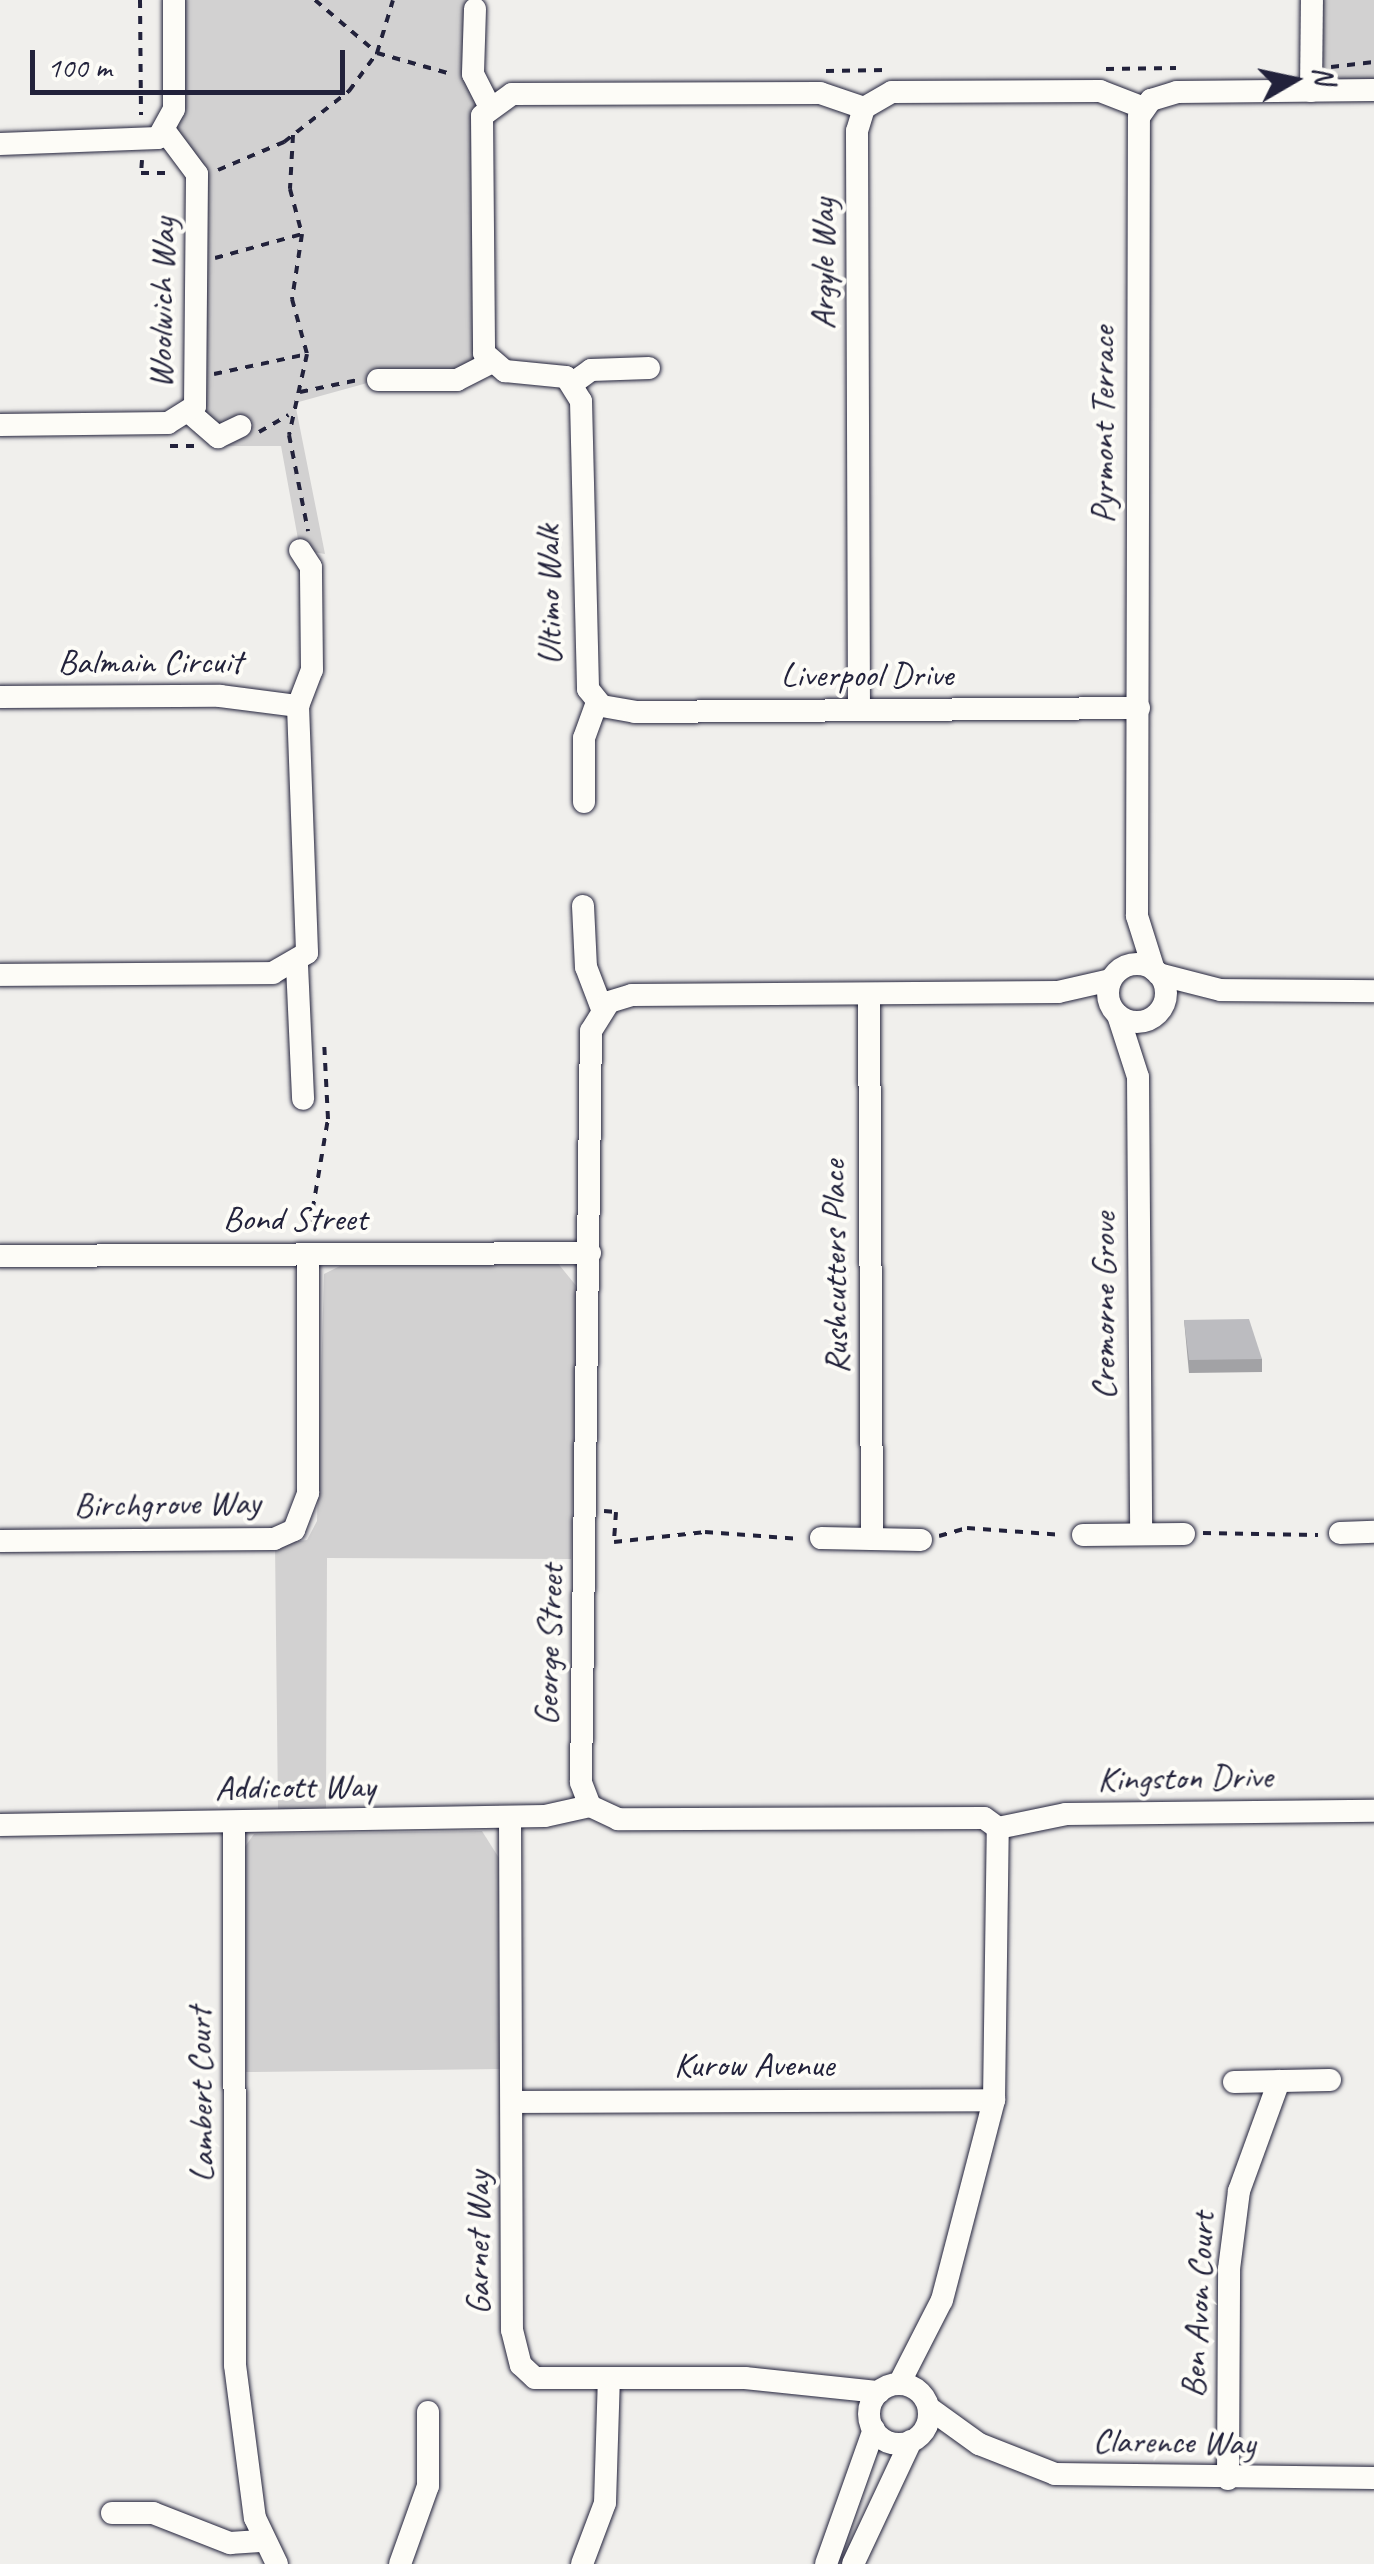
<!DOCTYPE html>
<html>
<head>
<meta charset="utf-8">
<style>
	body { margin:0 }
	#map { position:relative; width:1374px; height:2564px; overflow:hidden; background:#f0efec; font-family:Caveat,sans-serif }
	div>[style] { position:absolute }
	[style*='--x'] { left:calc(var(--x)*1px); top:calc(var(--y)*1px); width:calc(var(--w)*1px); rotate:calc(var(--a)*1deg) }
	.green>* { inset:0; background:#d2d1d1; transform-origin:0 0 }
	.path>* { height:4px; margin-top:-2px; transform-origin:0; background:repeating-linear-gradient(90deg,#22223b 0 8px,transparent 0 16px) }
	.roads { filter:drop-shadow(0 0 2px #22223b) drop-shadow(0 0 2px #22223b) }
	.minor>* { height:22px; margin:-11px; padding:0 11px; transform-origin:11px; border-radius:11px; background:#fdfcf7 }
	.minor>.ring { margin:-11px; padding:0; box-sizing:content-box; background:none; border:22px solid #fdfcf7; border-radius:50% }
	.wall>* { inset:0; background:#a2a2a5 }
	.building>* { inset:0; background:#bcbcc0 }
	span { translate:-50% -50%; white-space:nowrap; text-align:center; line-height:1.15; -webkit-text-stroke:8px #fdfcf7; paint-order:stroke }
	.street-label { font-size:35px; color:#22223b }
	.north { position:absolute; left:1244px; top:30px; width:100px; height:100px; -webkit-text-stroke:8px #fdfcf7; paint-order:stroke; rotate:81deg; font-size:28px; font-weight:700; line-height:40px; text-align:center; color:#22223b }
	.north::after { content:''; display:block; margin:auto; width:35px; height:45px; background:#22223b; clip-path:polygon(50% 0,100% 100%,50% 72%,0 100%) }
	.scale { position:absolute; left:30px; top:50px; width:315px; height:45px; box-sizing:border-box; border:5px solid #22223b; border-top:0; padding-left:12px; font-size:30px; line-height:35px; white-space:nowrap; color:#22223b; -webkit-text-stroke:8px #fdfcf7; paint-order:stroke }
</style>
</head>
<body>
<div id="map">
	<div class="green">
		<i style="clip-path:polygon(174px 0,477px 0,484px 352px,457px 380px,378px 380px,295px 403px,325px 554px,300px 550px,281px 446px,223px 446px,204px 409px,198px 187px,165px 131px)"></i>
		<i style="left:1311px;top:0;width:63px;height:91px"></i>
		<i style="clip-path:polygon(556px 1261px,578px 1288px,571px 1559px,327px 1558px,326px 1809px,278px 1812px,275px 1544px,307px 1540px,317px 1521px,324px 1274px,340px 1266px)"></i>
		<i style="clip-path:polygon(482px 1831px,499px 1858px,501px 2069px,246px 2072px,242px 1851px,254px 1834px)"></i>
	</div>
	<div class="path">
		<i style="--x:140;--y:0;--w:115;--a:89.5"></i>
		<i style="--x:315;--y:0;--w:82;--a:40.5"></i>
		<i style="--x:377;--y:53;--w:77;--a:15.8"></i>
		<i style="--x:1331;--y:67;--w:43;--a:-6.6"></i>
		<i style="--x:1106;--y:69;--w:70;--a:-0.8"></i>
		<i style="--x:826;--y:71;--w:60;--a:-1"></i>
		<i style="--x:293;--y:135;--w:54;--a:93.2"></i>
		<i style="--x:290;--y:189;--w:47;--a:75.1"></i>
		<i style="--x:302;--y:234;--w:66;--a:98.7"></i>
		<i style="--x:292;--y:299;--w:57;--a:74.7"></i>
		<i style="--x:307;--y:354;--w:83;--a:102.5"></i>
		<i style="--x:289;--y:435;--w:98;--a:78.8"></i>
		<i style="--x:142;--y:160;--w:13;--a:94"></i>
		<i style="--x:141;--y:173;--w:28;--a:0"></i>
		<i style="--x:218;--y:170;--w:72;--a:-23"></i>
		<i style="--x:284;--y:142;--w:83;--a:-38.1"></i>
		<i style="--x:349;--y:91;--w:47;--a:-53.6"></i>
		<i style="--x:377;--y:53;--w:55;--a:-73.2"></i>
		<i style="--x:215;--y:258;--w:90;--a:-15.4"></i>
		<i style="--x:214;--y:374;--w:95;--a:-12.1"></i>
		<i style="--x:300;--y:392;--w:59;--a:-11.7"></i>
		<i style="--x:259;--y:432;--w:34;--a:-30"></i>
		<i style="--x:170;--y:446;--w:25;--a:0"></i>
		<i style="--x:310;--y:1225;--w:108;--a:-80.4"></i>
		<i style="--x:328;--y:1119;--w:79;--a:-92.9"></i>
		<i style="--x:604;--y:1511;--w:12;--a:5"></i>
		<i style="--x:616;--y:1512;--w:30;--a:94"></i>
		<i style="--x:614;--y:1542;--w:92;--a:-6.3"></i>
		<i style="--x:705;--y:1532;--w:96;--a:4.2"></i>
		<i style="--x:1203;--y:1533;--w:115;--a:1"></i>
		<i style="--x:939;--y:1536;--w:29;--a:-16"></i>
		<i style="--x:967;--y:1528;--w:96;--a:4.2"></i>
	</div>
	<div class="roads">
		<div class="minor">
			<i style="--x:475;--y:9;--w:65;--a:91.8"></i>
			<i style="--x:473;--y:74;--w:35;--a:63"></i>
			<i style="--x:1311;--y:91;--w:91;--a:-89.4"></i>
			<i style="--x:864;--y:108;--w:46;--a:-161.2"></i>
			<i style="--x:820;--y:93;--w:308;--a:179.8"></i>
			<i style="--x:512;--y:94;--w:37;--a:144"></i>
			<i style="--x:482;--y:116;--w:237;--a:89.5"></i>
			<i style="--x:484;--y:353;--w:28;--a:41"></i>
			<i style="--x:505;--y:371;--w:61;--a:5.6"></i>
			<i style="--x:566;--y:377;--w:28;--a:58"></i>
			<i style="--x:581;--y:401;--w:288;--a:88.6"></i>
			<i style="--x:588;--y:689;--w:22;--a:51"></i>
			<i style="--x:602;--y:706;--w:34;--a:10"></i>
			<i style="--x:635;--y:712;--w:504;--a:-0.45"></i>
			<i style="--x:0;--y:144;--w:158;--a:-2.2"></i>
			<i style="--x:158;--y:138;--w:33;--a:-61"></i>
			<i style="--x:174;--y:109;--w:109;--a:-90"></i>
			<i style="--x:378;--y:380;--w:79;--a:0"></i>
			<i style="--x:457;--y:380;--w:38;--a:-27"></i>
			<i style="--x:573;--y:383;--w:22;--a:-36"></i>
			<i style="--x:591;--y:370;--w:58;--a:-2"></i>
			<i style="--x:190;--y:413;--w:37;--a:41"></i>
			<i style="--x:218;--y:437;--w:25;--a:-26"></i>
			<i style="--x:0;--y:425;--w:168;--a:-0.7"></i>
			<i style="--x:168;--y:423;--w:32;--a:-32"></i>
			<i style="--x:195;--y:406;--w:232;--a:-89.5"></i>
			<i style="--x:197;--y:174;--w:54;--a:-126.7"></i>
			<i style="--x:0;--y:697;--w:220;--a:-0.3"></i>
			<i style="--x:220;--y:696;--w:79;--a:7.3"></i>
			<i style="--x:298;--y:706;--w:247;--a:87.9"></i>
			<i style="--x:307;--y:953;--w:39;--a:150"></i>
			<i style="--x:273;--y:973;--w:273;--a:179.6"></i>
			<i style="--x:298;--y:706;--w:39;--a:-69"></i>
			<i style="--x:312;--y:670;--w:103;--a:-90.6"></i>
			<i style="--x:311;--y:567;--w:20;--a:-123"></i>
			<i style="--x:859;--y:710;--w:579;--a:-90.2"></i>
			<i style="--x:857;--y:131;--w:24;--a:-73"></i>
			<i style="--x:864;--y:108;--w:32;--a:-30"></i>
			<i style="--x:892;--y:92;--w:208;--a:-0.3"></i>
			<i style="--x:1100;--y:91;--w:47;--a:21.1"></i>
			<i style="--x:584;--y:802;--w:64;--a:-90"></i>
			<i style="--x:584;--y:738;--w:37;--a:-70"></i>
			<i style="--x:583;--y:906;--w:61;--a:87.2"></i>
			<i style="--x:586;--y:967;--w:45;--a:69.1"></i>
			<i class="ring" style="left:1108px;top:964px;width:36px;height:36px"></i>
			<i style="--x:297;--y:965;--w:134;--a:87.4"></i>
			<i style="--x:1154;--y:970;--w:57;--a:-107.5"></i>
			<i style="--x:1137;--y:916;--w:799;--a:-89.86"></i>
			<i style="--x:1139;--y:117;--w:21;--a:-55"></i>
			<i style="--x:1151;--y:100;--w:27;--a:-17"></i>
			<i style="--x:1177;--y:92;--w:197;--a:-0.6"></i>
			<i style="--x:1158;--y:974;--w:65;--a:14.3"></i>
			<i style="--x:1221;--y:990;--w:153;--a:0.4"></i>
			<i style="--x:869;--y:995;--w:544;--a:89.68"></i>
			<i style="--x:1118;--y:1015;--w:65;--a:72.1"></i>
			<i style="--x:1138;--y:1077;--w:457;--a:89.6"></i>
			<i style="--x:0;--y:1256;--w:590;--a:-0.29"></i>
			<i style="--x:1340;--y:1533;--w:34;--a:-2"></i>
			<i style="--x:1083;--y:1535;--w:101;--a:-0.6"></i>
			<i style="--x:821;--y:1538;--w:100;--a:1.1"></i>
			<i style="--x:0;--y:1541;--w:274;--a:-0.4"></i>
			<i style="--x:274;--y:1539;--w:22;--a:-24"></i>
			<i style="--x:294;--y:1530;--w:40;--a:-69"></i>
			<i style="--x:308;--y:1493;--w:239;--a:-90"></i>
			<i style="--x:510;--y:1817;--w:513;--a:89.78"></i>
			<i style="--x:512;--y:2330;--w:36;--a:76"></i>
			<i style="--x:521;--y:2365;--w:19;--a:43"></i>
			<i style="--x:535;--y:2378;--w:210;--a:0"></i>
			<i style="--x:745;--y:2378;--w:135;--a:6"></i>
			<i style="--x:234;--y:1823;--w:542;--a:89.89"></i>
			<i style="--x:235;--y:2365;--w:154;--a:82.6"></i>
			<i style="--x:255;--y:2518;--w:51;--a:64.4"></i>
			<i style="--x:0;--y:1825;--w:545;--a:-0.95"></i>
			<i style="--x:545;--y:1816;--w:46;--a:-12.5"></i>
			<i style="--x:998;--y:1828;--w:69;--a:-11.6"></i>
			<i style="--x:1066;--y:1814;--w:308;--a:-0.6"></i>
			<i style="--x:1234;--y:2082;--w:96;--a:-1.2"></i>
			<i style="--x:514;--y:2102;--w:480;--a:-0.2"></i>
			<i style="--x:899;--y:2384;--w:94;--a:-62.9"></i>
			<i style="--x:942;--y:2300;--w:207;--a:-75.4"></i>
			<i style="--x:994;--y:2100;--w:272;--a:-89.2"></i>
			<i style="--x:998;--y:1828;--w:17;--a:-144"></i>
			<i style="--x:984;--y:1818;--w:366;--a:179.8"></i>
			<i style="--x:618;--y:1819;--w:31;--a:-155"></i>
			<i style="--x:590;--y:1806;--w:26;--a:-111"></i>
			<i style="--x:581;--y:1782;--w:751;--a:-89.24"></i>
			<i style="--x:591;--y:1031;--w:34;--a:-58"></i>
			<i style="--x:609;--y:1002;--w:24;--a:-17"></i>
			<i style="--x:632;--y:995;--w:426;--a:-0.4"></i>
			<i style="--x:1058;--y:992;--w:54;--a:-12.8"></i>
			<i class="ring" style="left:869px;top:2384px;width:38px;height:38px"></i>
			<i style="--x:929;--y:2408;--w:62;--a:35.8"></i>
			<i style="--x:979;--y:2444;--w:82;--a:21.5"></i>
			<i style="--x:1055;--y:2474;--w:319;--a:0.7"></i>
			<i style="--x:1228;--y:2479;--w:210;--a:-89.7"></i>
			<i style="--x:1229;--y:2269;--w:79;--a:-82.7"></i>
			<i style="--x:1239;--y:2191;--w:117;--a:-70"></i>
			<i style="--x:112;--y:2513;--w:41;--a:0"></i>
			<i style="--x:153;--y:2513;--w:83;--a:21.3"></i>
			<i style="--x:230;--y:2543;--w:30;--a:-4"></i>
			<i style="--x:400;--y:2564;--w:83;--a:-70.3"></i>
			<i style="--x:428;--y:2486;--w:74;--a:-90"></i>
			<i style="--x:582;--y:2564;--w:65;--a:-69.3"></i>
			<i style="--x:605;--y:2503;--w:124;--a:-88.2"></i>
			<i style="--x:826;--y:2564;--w:143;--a:-70.4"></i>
			<i style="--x:853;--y:2564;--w:136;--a:-64.8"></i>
		</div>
	</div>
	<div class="wall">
		<i style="clip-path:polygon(1184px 1320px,1262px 1359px,1262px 1372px,1189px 1373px)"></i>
	</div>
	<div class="building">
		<i style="clip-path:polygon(1249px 1319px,1262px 1359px,1189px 1360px,1184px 1320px)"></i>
	</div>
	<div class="street-label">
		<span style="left:823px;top:264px;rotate:-90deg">Argyle Way</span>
		<span style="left:162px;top:303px;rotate:-89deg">Woolwich Way</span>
		<span style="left:1103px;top:425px;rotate:-90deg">Pyrmont Terrace</span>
		<span style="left:549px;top:595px;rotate:-91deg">Ultimo Walk</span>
		<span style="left:150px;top:662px">Balmain Circuit</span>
		<span style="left:867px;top:675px">Liverpool Drive</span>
		<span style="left:295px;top:1219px">Bond Street</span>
		<span style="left:835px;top:1267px;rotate:-91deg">Rushcutters Place</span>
		<span style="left:1104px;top:1306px;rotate:-90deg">Cremorne Grove</span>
		<span style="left:167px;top:1504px;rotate:-1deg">Birchgrove Way</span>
		<span style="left:549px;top:1645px;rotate:-88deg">George Street</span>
		<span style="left:1185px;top:1778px;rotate:-1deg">Kingston Drive</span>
		<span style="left:295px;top:1787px;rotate:-1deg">Addicott Way</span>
		<span style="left:754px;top:2065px">Kurow Avenue</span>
		<span style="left:201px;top:2095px;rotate:-91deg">Lambert Court</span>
		<span style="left:478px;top:2243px;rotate:-90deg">Garnet Way</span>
		<span style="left:1198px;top:2305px;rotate:-87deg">Ben Avon Court</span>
		<span style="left:1174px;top:2442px;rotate:1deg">Clarence Way</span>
	</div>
	<div class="north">N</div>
	<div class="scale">100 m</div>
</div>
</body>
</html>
